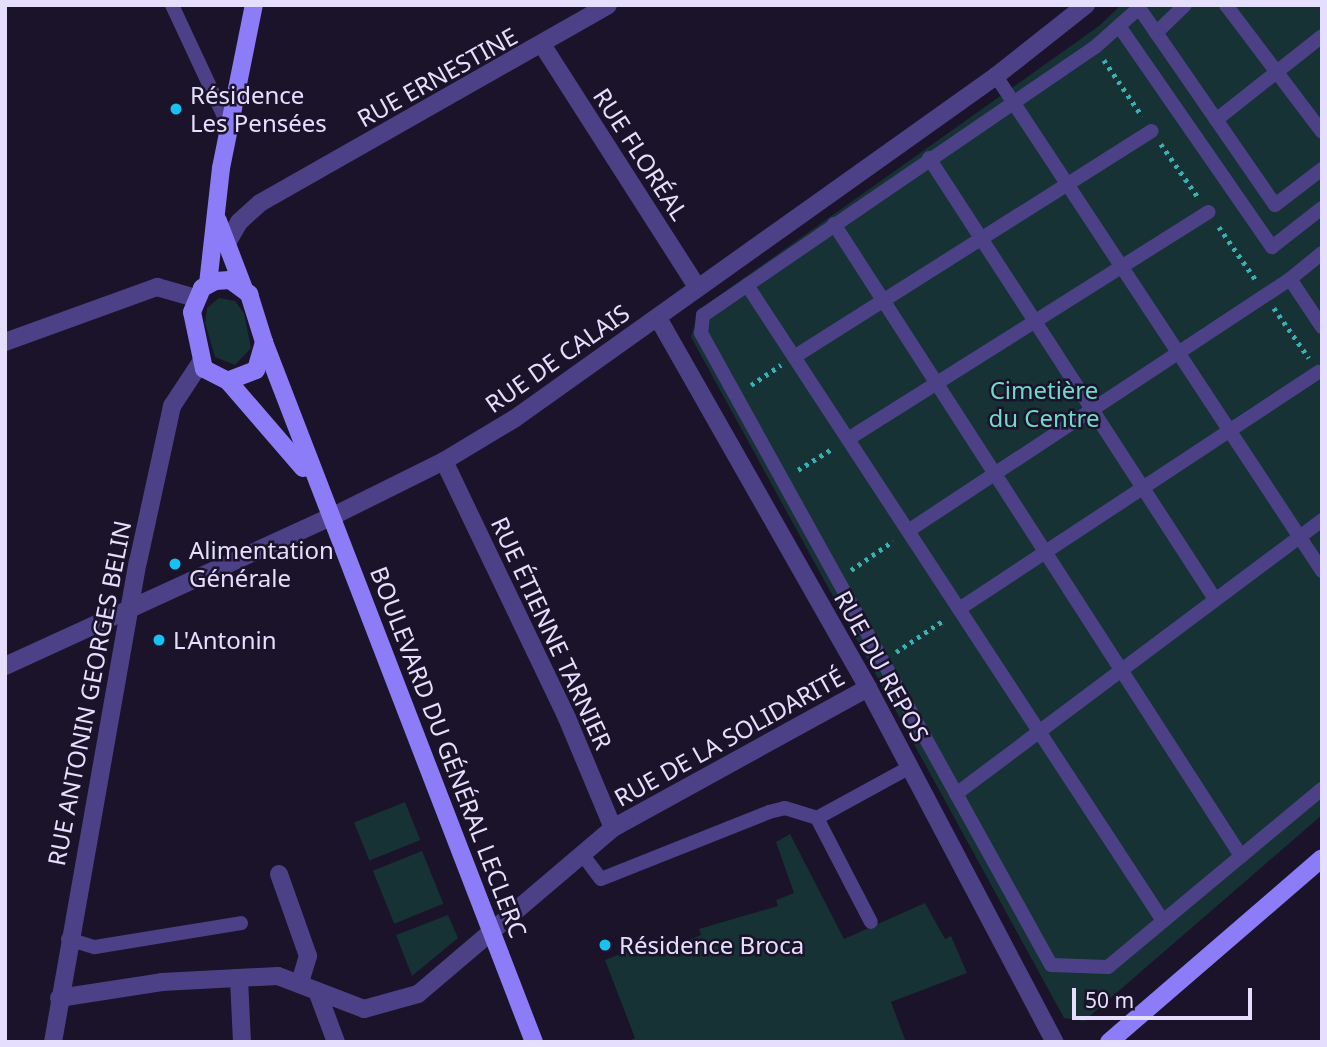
<!DOCTYPE html>
<html>
<head>
<meta charset="utf-8">
<style>
	body { margin:0 }
	#map { position:relative; width:1327px; height:1047px; overflow:hidden; background:#1a132a; font-family:"Noto Sans",sans-serif }
	div>[style] { position:absolute }
	[style*='--x'] { left:calc(var(--x)*1px); top:calc(var(--y)*1px); width:calc(var(--w)*1px); rotate:calc(var(--a)*1deg) }
	.green>* { inset:0; background:#163234; transform-origin:0 0 }
	.path>* { height:4.5px; margin-top:-2.25px; transform-origin:0; background:repeating-linear-gradient(90deg,#39afb6 0 3.5px,transparent 0 8.5px) }
	.service>* { height:14px; margin:-7px; padding:0 7px; transform-origin:7px; border-radius:7px; background:#4c4186 }
	.pedestrian>* { height:18px; margin:-9px; padding:0 9px; transform-origin:9px; border-radius:9px; background:#4c4186 }
	.minor>* { height:18px; margin:-9px; padding:0 9px; transform-origin:9px; border-radius:9px; background:#4c4186 }
	.secondary>* { height:18px; margin:-9px; padding:0 9px; transform-origin:9px; border-radius:9px; background:#8d7cf7 }
	.dots>* { width:19px; height:19px; translate:-50% -50%; box-sizing:border-box; border:4px solid #1a132a; border-radius:50% }
	span { translate:-50% -50%; white-space:nowrap; text-align:center; line-height:1.15; -webkit-text-stroke:5px #1a132a; paint-order:stroke }
	.street-label { font-size:24px; color:#e5defd }
	.poi-label { font-size:24px; color:#e5defd }
	.left { translate:0 -50%; text-align:left }
	.park-label { font-size:24px; color:#6ddacb }
	.frame { position:absolute; inset:0; border:7px solid #e5defd; pointer-events:none }
	.scale { position:absolute; left:1072px; top:988px; width:180px; height:32px; box-sizing:border-box; border:4px solid #e5defd; border-top:0; padding-left:9px; font-size:21px; line-height:24px; white-space:nowrap; color:#e5defd; -webkit-text-stroke:5px #1a132a; paint-order:stroke }
</style>
</head>
<body>
<div id="map">
	<div class="green">
		<i style="clip-path:polygon(1121px 5px,1322px 5px,1322px 815px,1084px 1021px,1064px 1018px,691px 337px,699px 310px,1099px 26px)"></i>
		<i style="clip-path:polygon(219px 298px,235px 301px,244px 313px,251px 348px,235px 365px,215px 357px,205px 323px,207px 308px)"></i>
		<i style="left:405px;top:802px;width:41px;height:55px;rotate:68deg"></i>
		<i style="clip-path:polygon(790px 834px,844px 939px,925px 903px,945px 939px,951px 936px,967px 973px,891px 1002px,906px 1042px,627px 1042px,635px 1038px,605px 960px,641px 946px,643px 951px,661px 944px,663px 950px,701px 935px,699px 929px,778px 906px,776px 900px,794px 893px,776px 842px)"></i>
		<i style="left:422px;top:851px;width:57px;height:53px;rotate:68deg"></i>
		<i style="clip-path:polygon(448px 915px,458px 938px,412px 976px,396px 935px)"></i>
	</div>
	<div class="path">
		<i style="--x:1104;--y:60;--w:68;--a:55.8"></i>
		<i style="--x:1161;--y:144;--w:65;--a:55.1"></i>
		<i style="--x:1219;--y:227;--w:65;--a:55.1"></i>
		<i style="--x:1274;--y:308;--w:61;--a:55"></i>
		<i style="--x:751;--y:385;--w:36;--a:-34"></i>
		<i style="--x:798;--y:470;--w:40;--a:-32"></i>
		<i style="--x:851;--y:570;--w:51;--a:-34.6"></i>
		<i style="--x:896;--y:652;--w:58;--a:-33.7"></i>
	</div>
	<div class="service">
		<i style="--x:172;--y:5;--w:135;--a:65"></i>
		<i style="--x:1226;--y:5;--w:159;--a:52.9"></i>
		<i style="--x:1119;--y:26;--w:269;--a:55.3"></i>
		<i style="--x:1272;--y:247;--w:63;--a:-38"></i>
		<i style="--x:1156;--y:33;--w:40;--a:-44"></i>
		<i style="--x:996;--y:76;--w:593;--a:56.63"></i>
		<i style="--x:1216;--y:120;--w:135;--a:-38.4"></i>
		<i style="--x:929;--y:158;--w:526;--a:57.04"></i>
		<i style="--x:1322;--y:169;--w:59;--a:142.5"></i>
		<i style="--x:1275;--y:205;--w:239;--a:-124.6"></i>
		<i style="--x:1139;--y:8;--w:59;--a:138.4"></i>
		<i style="--x:1095;--y:47;--w:475;--a:145.6"></i>
		<i style="--x:703;--y:315;--w:18;--a:96"></i>
		<i style="--x:701;--y:333;--w:722;--a:61.02"></i>
		<i style="--x:1051;--y:965;--w:57;--a:2"></i>
		<i style="--x:1108;--y:967;--w:278;--a:-39.8"></i>
		<i style="--x:834;--y:224;--w:752;--a:57.22"></i>
		<i style="--x:1322;--y:253;--w:41;--a:140.9"></i>
		<i style="--x:1290;--y:279;--w:58;--a:56.3"></i>
		<i style="--x:747;--y:285;--w:760;--a:56.81"></i>
		<i style="--x:794;--y:357;--w:423;--a:-32.3"></i>
		<i style="--x:848;--y:439;--w:426;--a:-32.2"></i>
		<i style="--x:908;--y:531;--w:458;--a:-33.4"></i>
		<i style="--x:959;--y:609;--w:431;--a:-33.4"></i>
		<i style="--x:956;--y:794;--w:457;--a:-36.8"></i>
		<i style="--x:817;--y:818;--w:117;--a:62.6"></i>
		<i style="--x:582;--y:854;--w:31;--a:53"></i>
		<i style="--x:601;--y:879;--w:181;--a:-21.7"></i>
		<i style="--x:769;--y:812;--w:16;--a:-14"></i>
		<i style="--x:785;--y:808;--w:34;--a:17"></i>
		<i style="--x:817;--y:818;--w:106;--a:-28.7"></i>
		<i style="--x:68;--y:939;--w:28;--a:17"></i>
		<i style="--x:95;--y:947;--w:148;--a:-9.3"></i>
	</div>
	<div class="pedestrian">
		<i style="--x:317;--y:991;--w:54;--a:69.6"></i>
	</div>
	<div class="minor">
		<i style="--x:543;--y:46;--w:287;--a:57.4"></i>
		<i style="--x:227;--y:243;--w:24;--a:-60"></i>
		<i style="--x:239;--y:222;--w:28;--a:-42"></i>
		<i style="--x:260;--y:203;--w:400;--a:-29.6"></i>
		<i style="--x:658;--y:318;--w:425;--a:60.4"></i>
		<i style="--x:868;--y:688;--w:400;--a:62.2"></i>
		<i style="--x:5;--y:342;--w:162;--a:-19.9"></i>
		<i style="--x:157;--y:287;--w:40;--a:16"></i>
		<i style="--x:444;--y:461;--w:285;--a:64.4"></i>
		<i style="--x:567;--y:718;--w:119;--a:67.3"></i>
		<i style="--x:5;--y:666;--w:358;--a:-24.6"></i>
		<i style="--x:331;--y:517;--w:126;--a:-26.4"></i>
		<i style="--x:444;--y:461;--w:82;--a:-31"></i>
		<i style="--x:514;--y:419;--w:592;--a:-35.44"></i>
		<i style="--x:996;--y:76;--w:115;--a:-38.3"></i>
		<i style="--x:279;--y:874;--w:87;--a:70.5"></i>
		<i style="--x:308;--y:956;--w:27;--a:107"></i>
		<i style="--x:239;--y:979;--w:63;--a:87.3"></i>
		<i style="--x:59;--y:998;--w:104;--a:-8.8"></i>
		<i style="--x:162;--y:982;--w:116;--a:-3"></i>
		<i style="--x:278;--y:976;--w:92;--a:21"></i>
		<i style="--x:364;--y:1009;--w:56;--a:-15.5"></i>
		<i style="--x:418;--y:994;--w:256;--a:-40.4"></i>
		<i style="--x:613;--y:828;--w:291;--a:-28.8"></i>
		<i style="--x:53;--y:1042;--w:487;--a:-80"></i>
		<i style="--x:138;--y:562;--w:160;--a:-77.7"></i>
		<i style="--x:172;--y:406;--w:53;--a:-56.6"></i>
	</div>
	<div class="secondary">
		<i style="--x:218;--y:221;--w:70;--a:69"></i>
		<i style="--x:230;--y:280;--w:24;--a:36"></i>
		<i style="--x:249;--y:294;--w:50;--a:72.6"></i>
		<i style="--x:264;--y:342;--w:29;--a:106"></i>
		<i style="--x:256;--y:370;--w:30;--a:159"></i>
		<i style="--x:228;--y:381;--w:27;--a:-153"></i>
		<i style="--x:204;--y:369;--w:58;--a:-101.9"></i>
		<i style="--x:192;--y:312;--w:26;--a:-67"></i>
		<i style="--x:202;--y:288;--w:15;--a:-28"></i>
		<i style="--x:215;--y:281;--w:15;--a:-4"></i>
		<i style="--x:208;--y:284;--w:117;--a:-83.6"></i>
		<i style="--x:221;--y:168;--w:166;--a:-78.6"></i>
		<i style="--x:264;--y:342;--w:750;--a:68.91"></i>
		<i style="--x:228;--y:381;--w:115;--a:49.2"></i>
		<i style="--x:1109;--y:1042;--w:281;--a:-40.8"></i>
	</div>
	<div class="dots">
		<i style="left:176px;top:109px;background:#17c2f0"></i>
		<i style="left:175px;top:564px;background:#17c2f0"></i>
		<i style="left:159px;top:640px;background:#17c2f0"></i>
		<i style="left:605px;top:945px;background:#17c2f0"></i>
	</div>
	<div class="street-label">
		<span style="left:437px;top:77px;rotate:-29deg">RUE ERNESTINE</span>
		<span style="left:641px;top:154px;rotate:57deg">RUE FLORÉAL</span>
		<span style="left:557px;top:358px;rotate:-35deg">RUE DE CALAIS</span>
		<span style="left:552px;top:633px;rotate:65deg">RUE ÉTIENNE TARNIER</span>
		<span style="left:882px;top:666px;rotate:61deg">RUE DU REPOS</span>
		<span style="left:89px;top:693px;rotate:-79deg">RUE ANTONIN GEORGES BELIN</span>
		<span style="left:729px;top:737px;rotate:-29deg">RUE DE LA SOLIDARITÉ</span>
		<span style="left:449px;top:752px;rotate:69deg">BOULEVARD DU GÉNÉRAL LECLERC</span>
	</div>
	<div class="poi-label">
		<span class="left" style="left:190px;top:109px">Résidence<br>Les Pensées</span>
		<span class="left" style="left:189px;top:564px">Alimentation<br>Générale</span>
		<span class="left" style="left:173px;top:640px">L'Antonin</span>
		<span class="left" style="left:619px;top:945px">Résidence Broca</span>
	</div>
	<div class="park-label">
		<span style="left:1044px;top:404px">Cimetière<br>du Centre</span>
	</div>
	<div class="frame"></div>
	<div class="scale">50 m</div>
</div>
</body>
</html>
